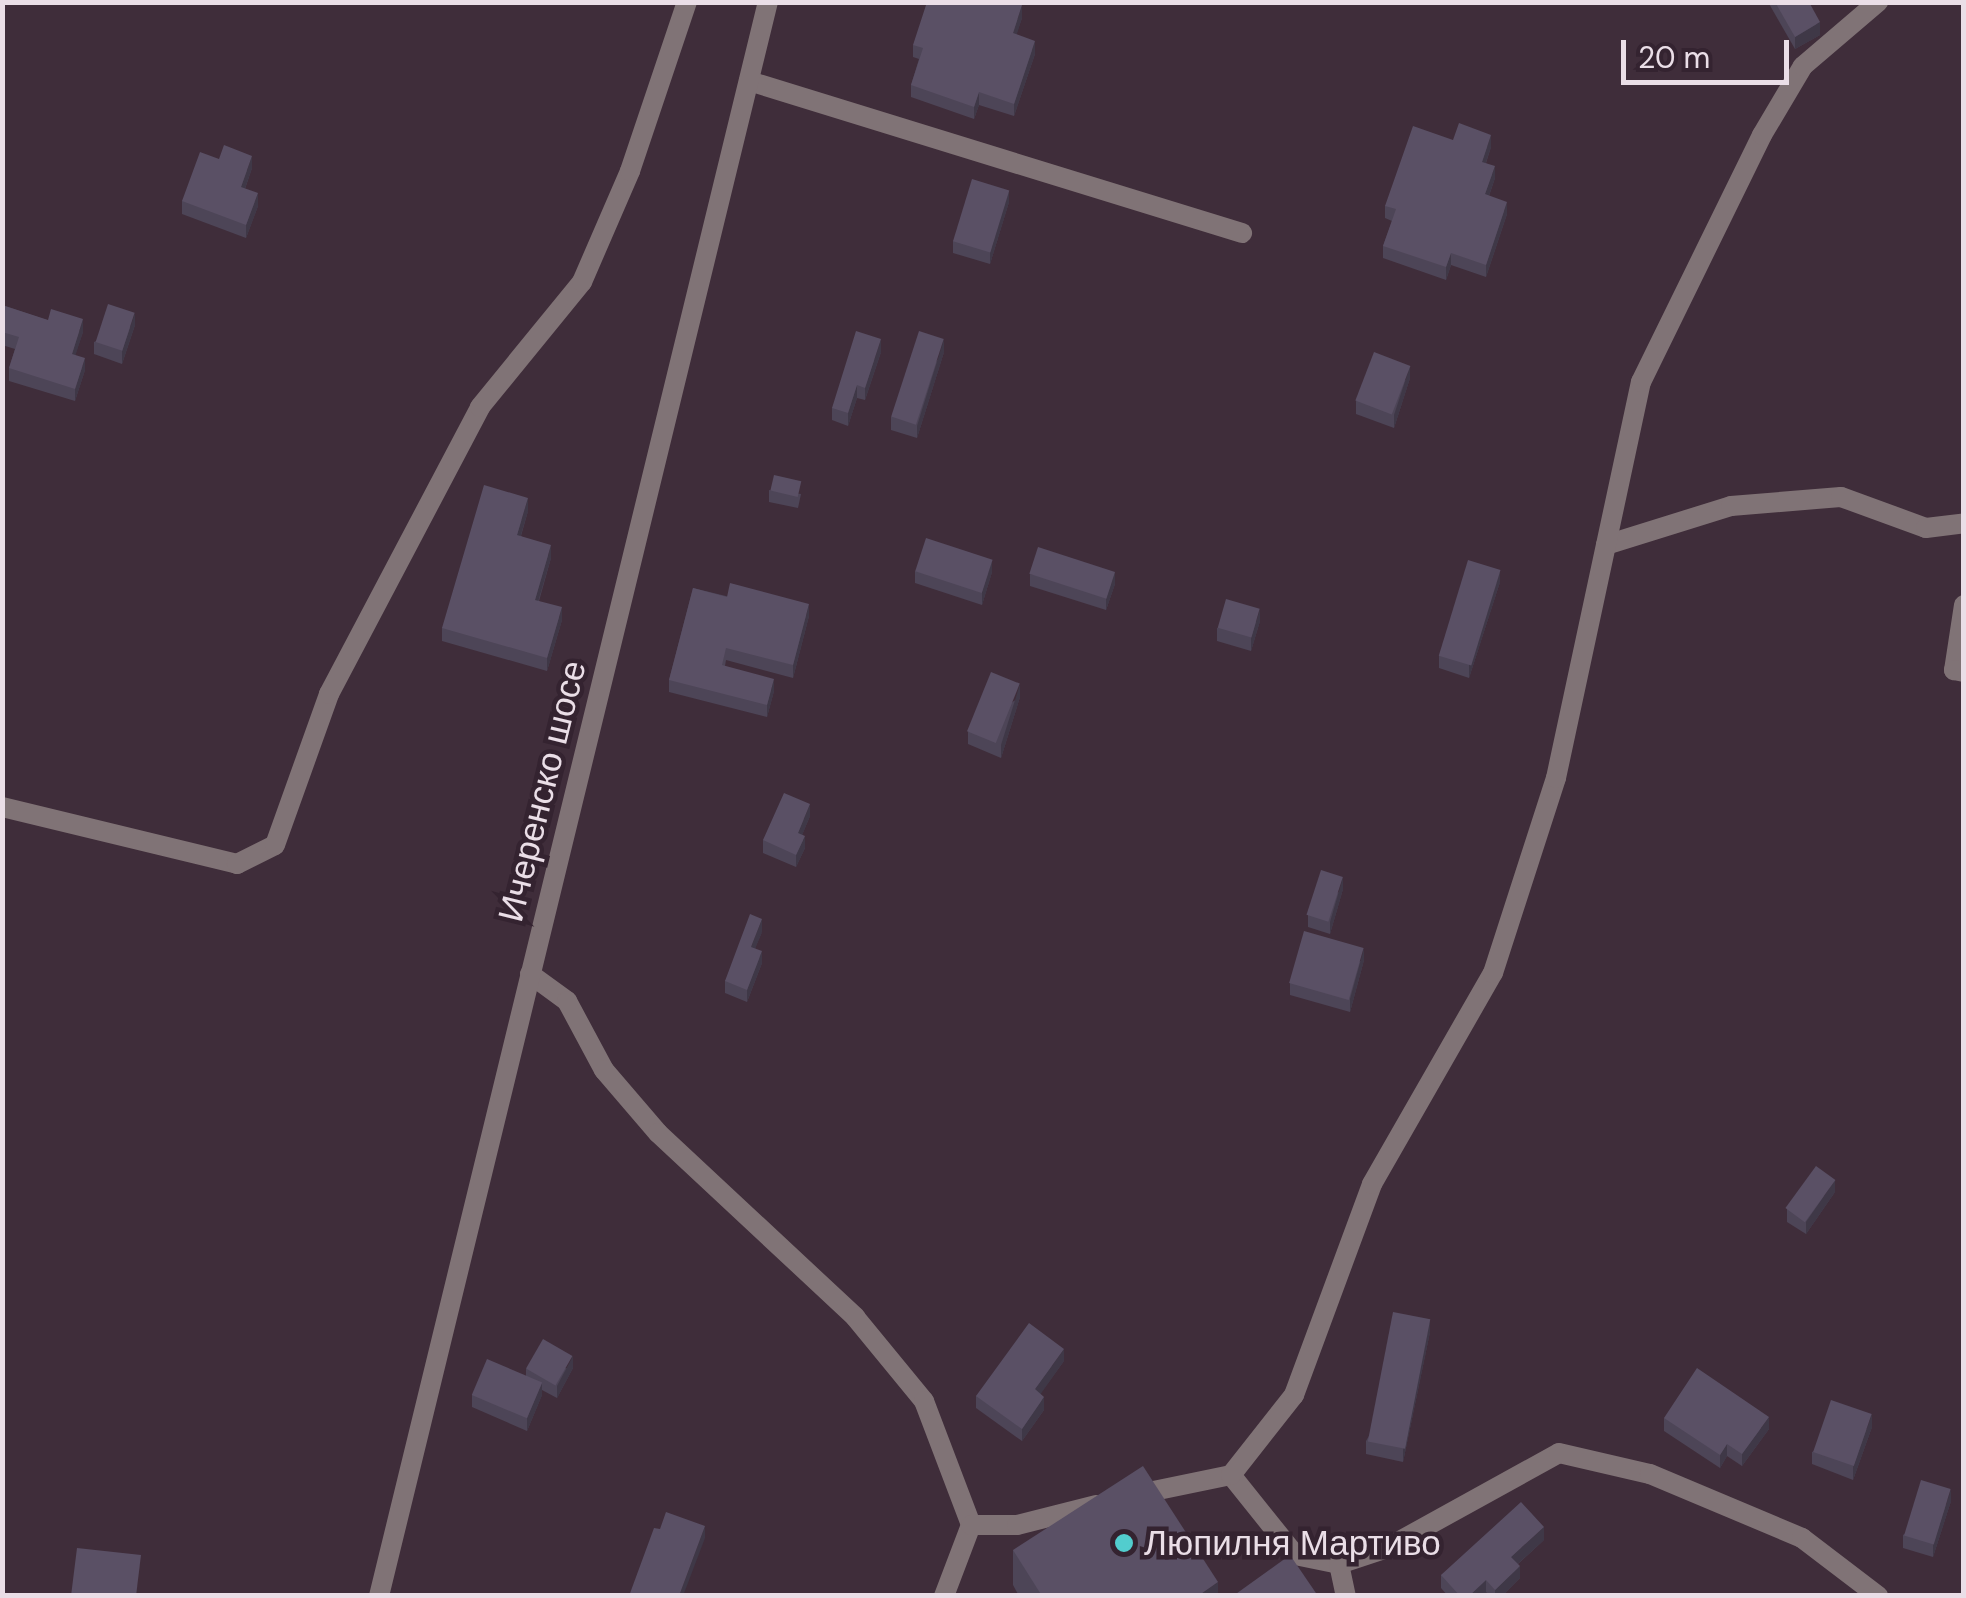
<!DOCTYPE html>
<html>
<head>
<meta charset="utf-8">
<style>
	body { margin:0 }
	#map { position:relative; width:1966px; height:1598px; overflow:hidden; background:#3f2d3a; font-family:"DM Sans",sans-serif }
	div>[style] { position:absolute }
	[style*='--x'] { left:calc(var(--x)*1px); top:calc(var(--y)*1px); width:calc(var(--w)*1px); rotate:calc(var(--a)*1deg) }
	.minor>* { height:20px; margin:-10px; padding:0 10px; transform-origin:10px; border-radius:10px; background:#807376 }
	.tertiary>* { height:20px; margin:-10px; padding:0 10px; transform-origin:10px; border-radius:10px; background:#807376 }
	.wall>* { inset:0; background:#4d4557 }
	.shaded-wall>* { inset:0; background:#3f3847 }
	.building>* { inset:0; background:#5a5065; transform-origin:0 0 }
	.dots>* { width:28px; height:28px; translate:-50% -50%; box-sizing:border-box; border:5px solid #342330; border-radius:50% }
	span { translate:-50% -50%; white-space:nowrap; text-align:center; line-height:1.15; -webkit-text-stroke:9px #342330; paint-order:stroke }
	.street-label { font-size:35px; color:#eadee7 }
	.poi-label { font-size:35px; color:#eadee7 }
	.left { translate:0 -50%; text-align:left }
	.frame { position:absolute; inset:0; border:5px solid #eadee7; pointer-events:none }
	.scale { position:absolute; left:1621px; top:40px; width:168px; height:45px; box-sizing:border-box; border:5px solid #eadee7; border-top:0; padding-left:12px; font-size:30px; line-height:35px; white-space:nowrap; color:#eadee7; -webkit-text-stroke:8px #342330; paint-order:stroke }
</style>
</head>
<body>
<div id="map">
	<div class="minor">
		<i style="--x:749;--y:81;--w:516;--a:17.14"></i>
		<i style="--x:1606;--y:545;--w:131;--a:-17.3"></i>
		<i style="--x:1731;--y:506;--w:110;--a:-4.7"></i>
		<i style="--x:1841;--y:497;--w:90;--a:20"></i>
		<i style="--x:1926;--y:528;--w:38;--a:-7"></i>
		<i style="--x:1964;--y:605;--w:66;--a:98.7"></i>
		<i style="--x:1954;--y:670;--w:10;--a:11"></i>
		<i style="--x:2;--y:807;--w:242;--a:13.6"></i>
		<i style="--x:237;--y:864;--w:42;--a:-26.6"></i>
		<i style="--x:275;--y:845;--w:160;--a:-70.3"></i>
		<i style="--x:329;--y:694;--w:324;--a:-62.2"></i>
		<i style="--x:480;--y:407;--w:161;--a:-50.8"></i>
		<i style="--x:582;--y:282;--w:121;--a:-66.6"></i>
		<i style="--x:630;--y:171;--w:178;--a:-71.4"></i>
		<i style="--x:530;--y:974;--w:46;--a:36.1"></i>
		<i style="--x:567;--y:1001;--w:78;--a:61.8"></i>
		<i style="--x:604;--y:1070;--w:83;--a:49.4"></i>
		<i style="--x:658;--y:1133;--w:270;--a:43"></i>
		<i style="--x:855;--y:1317;--w:109;--a:50.6"></i>
		<i style="--x:924;--y:1401;--w:133;--a:69.2"></i>
		<i style="--x:971;--y:1525;--w:76;--a:110.8"></i>
		<i style="--x:1231;--y:1475;--w:102;--a:51.3"></i>
		<i style="--x:1295;--y:1555;--w:45;--a:11.6"></i>
		<i style="--x:1339;--y:1564;--w:51;--a:-18.4"></i>
		<i style="--x:1387;--y:1548;--w:196;--a:-28.9"></i>
		<i style="--x:1559;--y:1453;--w:93;--a:13"></i>
		<i style="--x:1650;--y:1474;--w:165;--a:22.8"></i>
		<i style="--x:1802;--y:1538;--w:96;--a:37.3"></i>
		<i style="--x:1134;--y:1495;--w:99;--a:-11.7"></i>
		<i style="--x:1231;--y:1475;--w:102;--a:-51.8"></i>
		<i style="--x:1294;--y:1395;--w:225;--a:-69.7"></i>
		<i style="--x:1372;--y:1184;--w:243;--a:-60.2"></i>
		<i style="--x:1493;--y:973;--w:205;--a:-72.1"></i>
		<i style="--x:1556;--y:778;--w:405;--a:-77.9"></i>
		<i style="--x:1641;--y:382;--w:275;--a:-63.9"></i>
		<i style="--x:1762;--y:135;--w:80;--a:-59.3"></i>
		<i style="--x:1803;--y:66;--w:99;--a:-40.5"></i>
		<i style="--x:971;--y:1525;--w:46;--a:0"></i>
		<i style="--x:1017;--y:1525;--w:81;--a:-14.2"></i>
		<i style="--x:1339;--y:1564;--w:33;--a:78"></i>
	</div>
	<div class="tertiary">
		<i style="--x:379;--y:1596;--w:1641;--a:-76.29"></i>
	</div>
	<div class="wall">
		<i style="clip-path:polygon(1768px 2px,1809px 2px,1820px 35px,1795px 49px)"></i>
		<i style="clip-path:polygon(1022px 18px,1016px 35px,1035px 54px,1014px 116px,979px 105px,974px 119px,911px 97px,911px 85px,919px 59px,913px 57px,913px 45px)"></i>
		<i style="clip-path:polygon(1453px 140px,1491px 147px,1486px 163px,1495px 178px,1489px 196px,1507px 214px,1486px 277px,1451px 265px,1446px 280px,1383px 258px,1383px 246px,1392px 221px,1385px 218px,1385px 206px)"></i>
		<i style="clip-path:polygon(252px 168px,245px 189px,258px 206px,246px 238px,182px 214px,182px 201px)"></i>
		<i style="clip-path:polygon(1009px 202px,990px 264px,953px 253px,953px 241px)"></i>
		<i style="clip-path:polygon(2px 305px,83px 332px,75px 355px,85px 370px,75px 401px,9px 381px,9px 368px,15px 349px,2px 345px)"></i>
		<i style="clip-path:polygon(135px 325px,122px 364px,94px 354px,94px 342px)"></i>
		<i style="clip-path:polygon(881px 352px,865px 400px,857px 398px,848px 426px,832px 420px,832px 408px)"></i>
		<i style="clip-path:polygon(944px 352px,917px 438px,891px 430px,891px 417px)"></i>
		<i style="clip-path:polygon(1410px 378px,1394px 428px,1356px 414px,1356px 401px)"></i>
		<i style="clip-path:polygon(769px 490px,801px 494px,798px 508px,769px 502px)"></i>
		<i style="clip-path:polygon(528px 511px,521px 536px,551px 558px,539px 601px,562px 620px,547px 671px,442px 641px,442px 628px)"></i>
		<i style="clip-path:polygon(915px 571px,992px 572px,982px 605px,915px 583px)"></i>
		<i style="clip-path:polygon(1030px 574px,1115px 584px,1106px 610px,1030px 586px)"></i>
		<i style="clip-path:polygon(1500px 582px,1469px 678px,1439px 668px,1439px 656px)"></i>
		<i style="clip-path:polygon(693px 588px,809px 616px,793px 678px,726px 660px,725px 666px,774px 691px,767px 717px,669px 692px,669px 680px)"></i>
		<i style="clip-path:polygon(1260px 621px,1251px 651px,1217px 641px,1217px 628px)"></i>
		<i style="clip-path:polygon(1020px 697px,1001px 758px,968px 744px,968px 732px)"></i>
		<i style="clip-path:polygon(810px 816px,802px 835px,805px 848px,796px 867px,763px 853px,763px 840px)"></i>
		<i style="clip-path:polygon(1343px 889px,1330px 934px,1308px 927px,1308px 915px)"></i>
		<i style="clip-path:polygon(762px 932px,755px 948px,762px 963px,747px 1002px,725px 993px,725px 981px)"></i>
		<i style="clip-path:polygon(1364px 960px,1350px 1012px,1290px 995px,1290px 983px)"></i>
		<i style="clip-path:polygon(1835px 1192px,1806px 1234px,1787px 1222px,1787px 1209px)"></i>
		<i style="clip-path:polygon(1430px 1332px,1403px 1462px,1366px 1454px,1366px 1441px)"></i>
		<i style="clip-path:polygon(1064px 1361px,1040px 1394px,1044px 1410px,1022px 1441px,976px 1408px,976px 1396px)"></i>
		<i style="clip-path:polygon(573px 1368px,557px 1398px,542px 1390px,542px 1395px,527px 1431px,472px 1407px,472px 1395px,526px 1376px,526px 1369px)"></i>
		<i style="clip-path:polygon(1664px 1418px,1769px 1429px,1742px 1466px,1727px 1456px,1720px 1468px,1664px 1431px)"></i>
		<i style="clip-path:polygon(1872px 1427px,1853px 1480px,1812px 1464px,1812px 1452px)"></i>
		<i style="clip-path:polygon(1951px 1501px,1933px 1557px,1903px 1548px,1903px 1535px)"></i>
		<i style="clip-path:polygon(1544px 1540px,1518px 1564px,1520px 1578px,1502px 1596px,1489px 1596px,1486px 1592px,1482px 1596px,1448px 1596px,1441px 1588px,1441px 1575px)"></i>
		<i style="clip-path:polygon(1013px 1550px,1218px 1596px,1019px 1596px,1013px 1585px)"></i>
	</div>
	<div class="shaded-wall">
		<i style="clip-path:polygon(1022px 5px,1022px 18px,1013px 46px,1013px 33px)"></i>
		<i style="clip-path:polygon(1820px 22px,1820px 35px,1795px 49px,1795px 37px)"></i>
		<i style="clip-path:polygon(1035px 41px,1035px 54px,1014px 116px,1014px 104px)"></i>
		<i style="clip-path:polygon(979px 92px,979px 105px,974px 119px,974px 107px)"></i>
		<i style="clip-path:polygon(1491px 135px,1491px 147px,1482px 174px,1482px 162px)"></i>
		<i style="clip-path:polygon(252px 156px,252px 168px,241px 200px,241px 187px)"></i>
		<i style="clip-path:polygon(1495px 166px,1495px 178px,1485px 207px,1485px 194px)"></i>
		<i style="clip-path:polygon(1009px 190px,1009px 202px,990px 264px,990px 252px)"></i>
		<i style="clip-path:polygon(258px 193px,258px 206px,246px 238px,246px 225px)"></i>
		<i style="clip-path:polygon(1507px 202px,1507px 214px,1486px 277px,1486px 265px)"></i>
		<i style="clip-path:polygon(1451px 253px,1451px 265px,1446px 280px,1446px 267px)"></i>
		<i style="clip-path:polygon(135px 313px,135px 325px,122px 364px,122px 351px)"></i>
		<i style="clip-path:polygon(83px 319px,83px 332px,72px 366px,72px 354px)"></i>
		<i style="clip-path:polygon(881px 339px,881px 352px,865px 400px,865px 388px)"></i>
		<i style="clip-path:polygon(944px 339px,944px 352px,917px 438px,917px 426px)"></i>
		<i style="clip-path:polygon(85px 358px,85px 370px,75px 401px,75px 389px)"></i>
		<i style="clip-path:polygon(1410px 366px,1410px 378px,1394px 428px,1394px 415px)"></i>
		<i style="clip-path:polygon(857px 385px,857px 398px,848px 426px,848px 413px)"></i>
		<i style="clip-path:polygon(528px 498px,528px 511px,517px 548px,517px 535px)"></i>
		<i style="clip-path:polygon(551px 545px,551px 558px,535px 612px,535px 600px)"></i>
		<i style="clip-path:polygon(992px 560px,992px 572px,982px 605px,982px 592px)"></i>
		<i style="clip-path:polygon(1500px 570px,1500px 582px,1469px 678px,1469px 665px)"></i>
		<i style="clip-path:polygon(1115px 572px,1115px 584px,1106px 610px,1106px 598px)"></i>
		<i style="clip-path:polygon(809px 604px,809px 616px,793px 678px,793px 665px)"></i>
		<i style="clip-path:polygon(562px 607px,562px 620px,547px 671px,547px 658px)"></i>
		<i style="clip-path:polygon(1260px 609px,1260px 621px,1251px 651px,1251px 638px)"></i>
		<i style="clip-path:polygon(774px 679px,774px 691px,767px 717px,767px 705px)"></i>
		<i style="clip-path:polygon(1020px 684px,1020px 697px,1001px 758px,1001px 745px)"></i>
		<i style="clip-path:polygon(810px 804px,810px 816px,798px 845px,798px 833px)"></i>
		<i style="clip-path:polygon(805px 836px,805px 848px,796px 867px,796px 855px)"></i>
		<i style="clip-path:polygon(1343px 877px,1343px 889px,1330px 934px,1330px 922px)"></i>
		<i style="clip-path:polygon(762px 919px,762px 932px,751px 959px,751px 947px)"></i>
		<i style="clip-path:polygon(1364px 948px,1364px 960px,1350px 1012px,1350px 999px)"></i>
		<i style="clip-path:polygon(762px 951px,762px 963px,747px 1002px,747px 990px)"></i>
		<i style="clip-path:polygon(1835px 1180px,1835px 1192px,1806px 1234px,1806px 1222px)"></i>
		<i style="clip-path:polygon(1430px 1319px,1430px 1332px,1403px 1462px,1403px 1450px)"></i>
		<i style="clip-path:polygon(1064px 1349px,1064px 1361px,1035px 1402px,1035px 1389px)"></i>
		<i style="clip-path:polygon(573px 1356px,573px 1368px,557px 1398px,557px 1386px)"></i>
		<i style="clip-path:polygon(542px 1382px,542px 1395px,527px 1431px,527px 1418px)"></i>
		<i style="clip-path:polygon(1044px 1397px,1044px 1410px,1022px 1441px,1022px 1429px)"></i>
		<i style="clip-path:polygon(1872px 1414px,1872px 1427px,1853px 1480px,1853px 1467px)"></i>
		<i style="clip-path:polygon(1769px 1417px,1769px 1429px,1742px 1466px,1742px 1454px)"></i>
		<i style="clip-path:polygon(1727px 1444px,1727px 1456px,1720px 1468px,1720px 1455px)"></i>
		<i style="clip-path:polygon(1951px 1489px,1951px 1501px,1933px 1557px,1933px 1545px)"></i>
		<i style="clip-path:polygon(705px 1526px,705px 1538px,683px 1596px,679px 1596px)"></i>
		<i style="clip-path:polygon(1544px 1527px,1544px 1540px,1511px 1570px,1511px 1557px)"></i>
		<i style="clip-path:polygon(1520px 1566px,1520px 1578px,1502px 1596px,1495px 1596px,1495px 1590px)"></i>
		<i style="clip-path:polygon(1486px 1580px,1486px 1592px,1482px 1596px,1469px 1596px)"></i>
		<i style="clip-path:polygon(1218px 1582px,1218px 1596px,1198px 1596px)"></i>
	</div>
	<div class="building">
		<i style="clip-path:polygon(927px 2px,1015px 2px,1022px 5px,1013px 33px,1035px 41px,1014px 104px,979px 92px,974px 107px,911px 85px,923px 48px,913px 45px)"></i>
		<i style="clip-path:polygon(1775px 2px,1809px 2px,1820px 22px,1795px 37px)"></i>
		<i style="clip-path:polygon(1459px 123px,1491px 135px,1482px 162px,1495px 166px,1485px 194px,1507px 202px,1486px 265px,1451px 253px,1446px 267px,1383px 246px,1396px 209px,1385px 206px,1413px 126px,1453px 140px)"></i>
		<i style="clip-path:polygon(224px 145px,252px 156px,241px 187px,258px 193px,246px 225px,182px 201px,200px 152px,219px 159px)"></i>
		<i style="left:972px;top:179px;width:39px;height:65px;rotate:17deg"></i>
		<i style="left:108px;top:304px;width:28px;height:40px;rotate:18deg"></i>
		<i style="clip-path:polygon(2px 305px,48px 320px,51px 309px,83px 319px,72px 354px,85px 358px,75px 389px,9px 368px,19px 337px,2px 332px)"></i>
		<i style="clip-path:polygon(856px 331px,881px 339px,865px 388px,857px 385px,848px 413px,832px 408px)"></i>
		<i style="left:919px;top:331px;width:26px;height:90px;rotate:18deg"></i>
		<i style="left:1374px;top:352px;width:39px;height:52px;rotate:21deg"></i>
		<i style="left:774px;top:475px;width:28px;height:16px;rotate:13deg"></i>
		<i style="clip-path:polygon(484px 485px,528px 498px,517px 535px,551px 545px,535px 600px,562px 607px,547px 658px,442px 628px)"></i>
		<i style="left:926px;top:538px;width:70px;height:35px;rotate:18deg"></i>
		<i style="left:1038px;top:547px;width:81px;height:28px;rotate:18deg"></i>
		<i style="left:1468px;top:560px;width:34px;height:100px;rotate:17deg"></i>
		<i style="clip-path:polygon(730px 583px,809px 604px,793px 665px,726px 648px,722px 665px,774px 679px,767px 705px,669px 680px,693px 588px,727px 597px)"></i>
		<i style="left:1226px;top:599px;width:35px;height:30px;rotate:16deg"></i>
		<i style="left:991px;top:672px;width:31px;height:64px;rotate:22deg"></i>
		<i style="clip-path:polygon(784px 793px,810px 804px,798px 833px,805px 836px,796px 855px,763px 840px)"></i>
		<i style="left:1321px;top:870px;width:23px;height:47px;rotate:18deg"></i>
		<i style="clip-path:polygon(750px 914px,762px 919px,751px 947px,762px 951px,747px 990px,725px 981px)"></i>
		<i style="left:1304px;top:931px;width:62px;height:54px;rotate:16deg"></i>
		<i style="left:1816px;top:1166px;width:24px;height:52px;rotate:36deg"></i>
		<i style="left:1393px;top:1312px;width:38px;height:132px;rotate:11deg"></i>
		<i style="clip-path:polygon(1029px 1323px,1064px 1349px,1035px 1389px,1044px 1397px,1022px 1429px,976px 1396px)"></i>
		<i style="left:543px;top:1339px;width:34px;height:34px;rotate:30deg"></i>
		<i style="left:487px;top:1359px;width:60px;height:39px;rotate:23deg"></i>
		<i style="clip-path:polygon(1697px 1368px,1769px 1417px,1742px 1454px,1727px 1444px,1720px 1455px,1664px 1418px)"></i>
		<i style="left:1831px;top:1400px;width:43px;height:55px;rotate:19deg"></i>
		<i style="clip-path:polygon(1143px 1466px,1218px 1582px,1198px 1596px,1042px 1596px,1013px 1550px)"></i>
		<i style="left:1921px;top:1480px;width:31px;height:58px;rotate:17deg"></i>
		<i style="clip-path:polygon(1521px 1502px,1544px 1527px,1511px 1557px,1520px 1566px,1495px 1590px,1486px 1580px,1469px 1596px,1460px 1596px,1441px 1575px)"></i>
		<i style="clip-path:polygon(666px 1512px,705px 1526px,679px 1596px,629px 1596px,654px 1528px,660px 1529px)"></i>
		<i style="clip-path:polygon(77px 1548px,141px 1555px,136px 1596px,71px 1596px)"></i>
		<i style="clip-path:polygon(1290px 1555px,1318px 1596px,1233px 1596px)"></i>
	</div>
	<div class="dots">
		<i style="left:1124px;top:1543px;background:#52cdce"></i>
	</div>
	<div class="street-label">
		<span style="left:542px;top:791px;rotate:-76deg">Ичеренско шосе</span>
	</div>
	<div class="poi-label">
		<span class="left" style="left:1144px;top:1543px">Люпилня Мартиво</span>
	</div>
	<div class="frame"></div>
	<div class="scale">20 m</div>
</div>
</body>
</html>
